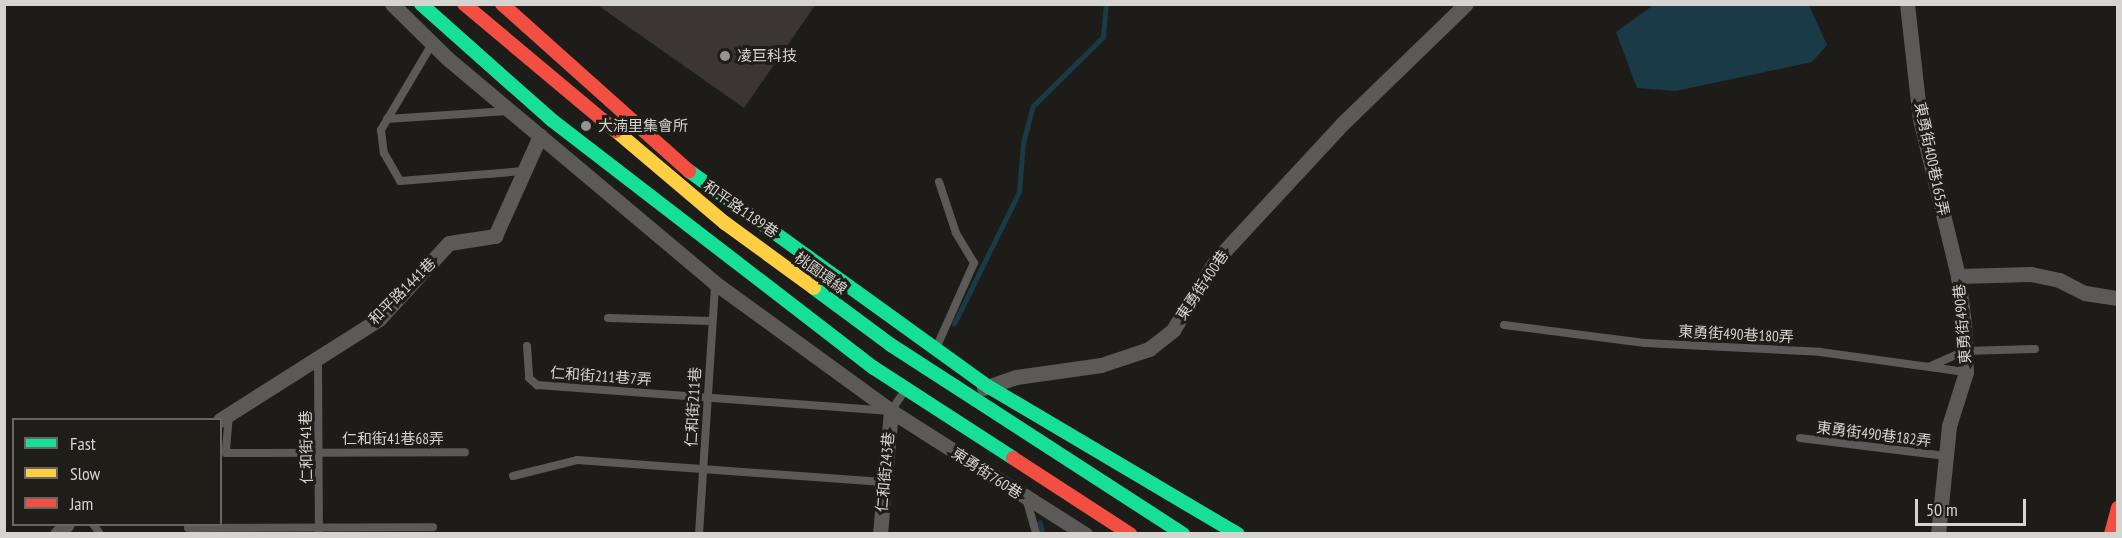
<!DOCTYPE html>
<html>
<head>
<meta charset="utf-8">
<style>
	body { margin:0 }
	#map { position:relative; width:2122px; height:538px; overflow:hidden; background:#1e1c19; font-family:"PT Sans Narrow","Noto Sans TC",sans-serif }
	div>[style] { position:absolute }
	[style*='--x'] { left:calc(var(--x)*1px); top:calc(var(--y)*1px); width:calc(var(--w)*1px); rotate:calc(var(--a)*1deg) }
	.water>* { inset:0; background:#193a46 }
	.stream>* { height:4.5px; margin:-2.25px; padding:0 2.25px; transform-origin:2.25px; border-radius:2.25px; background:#193a46 }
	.building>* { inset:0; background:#3c3536 }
	.lane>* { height:8px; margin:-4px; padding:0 4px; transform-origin:4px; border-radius:4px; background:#5b5a59 }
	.street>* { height:15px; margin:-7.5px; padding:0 7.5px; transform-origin:7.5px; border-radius:7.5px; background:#5b5a59 }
	.fast>* { height:14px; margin:-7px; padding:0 7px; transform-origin:7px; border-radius:7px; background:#16e098 }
	.jam>* { height:14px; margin:-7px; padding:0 7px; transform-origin:7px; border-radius:7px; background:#f24e42 }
	.fast-bridge>* { height:14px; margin:-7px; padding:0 7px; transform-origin:7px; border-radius:7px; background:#16e098 }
	.slow-bridge>* { height:14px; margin:-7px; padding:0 7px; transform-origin:7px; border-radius:7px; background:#ffcf43 }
	.jam-bridge>* { height:14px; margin:-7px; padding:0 7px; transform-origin:7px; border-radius:7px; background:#f24e42 }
	.dots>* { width:16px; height:16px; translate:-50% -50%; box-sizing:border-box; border:3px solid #1f1d18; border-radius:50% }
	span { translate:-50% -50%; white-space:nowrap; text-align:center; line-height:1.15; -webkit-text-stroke:6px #1f1d18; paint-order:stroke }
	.poi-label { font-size:15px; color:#d6d4d1 }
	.left { translate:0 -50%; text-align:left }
	.street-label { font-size:15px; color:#d6d4d1 }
	.frame { position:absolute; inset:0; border:6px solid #d6d4d1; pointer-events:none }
	.legend { position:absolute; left:12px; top:418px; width:210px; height:108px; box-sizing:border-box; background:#1f1d18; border:2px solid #686662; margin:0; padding:8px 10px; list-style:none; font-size:18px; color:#d6d4d1 }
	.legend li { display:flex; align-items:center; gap:12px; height:30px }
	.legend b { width:30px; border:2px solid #686662 }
	.scale { position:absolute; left:1915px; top:499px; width:111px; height:27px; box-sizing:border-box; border:3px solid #d6d4d1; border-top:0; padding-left:8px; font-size:18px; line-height:21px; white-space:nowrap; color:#d6d4d1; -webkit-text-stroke:4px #1f1d18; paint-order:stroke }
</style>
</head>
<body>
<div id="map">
	<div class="water">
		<i style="clip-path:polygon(1655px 4px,1809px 5px,1827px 45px,1812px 62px,1676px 91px,1637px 88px,1616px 32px)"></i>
	</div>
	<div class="stream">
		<i style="--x:954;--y:324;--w:147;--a:-63.8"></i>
		<i style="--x:1019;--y:192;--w:49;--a:-85.3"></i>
		<i style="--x:1023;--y:143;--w:38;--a:-75"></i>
		<i style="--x:1033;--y:106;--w:98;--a:-44.6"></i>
		<i style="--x:1103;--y:37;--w:33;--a:-85"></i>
		<i style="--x:1040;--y:522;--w:12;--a:76"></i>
	</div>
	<div class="building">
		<i style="clip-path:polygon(596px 4px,816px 4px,744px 108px)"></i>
	</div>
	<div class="lane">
		<i style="--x:432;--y:44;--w:100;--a:120.7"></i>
		<i style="--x:381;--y:130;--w:23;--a:83"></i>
		<i style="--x:384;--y:153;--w:32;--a:60"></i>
		<i style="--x:400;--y:181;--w:124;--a:-4.6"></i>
		<i style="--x:387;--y:119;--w:121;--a:-3.8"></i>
		<i style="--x:608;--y:318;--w:104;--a:1.7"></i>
		<i style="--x:1504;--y:325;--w:142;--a:7.3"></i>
		<i style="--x:1645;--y:343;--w:175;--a:2.9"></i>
		<i style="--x:1820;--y:352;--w:147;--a:7.8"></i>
		<i style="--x:527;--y:346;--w:32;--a:86"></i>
		<i style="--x:529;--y:378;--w:11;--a:41"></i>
		<i style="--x:537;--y:385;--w:355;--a:4.2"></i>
		<i style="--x:891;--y:411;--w:23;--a:-56"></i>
		<i style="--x:937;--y:346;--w:91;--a:-66"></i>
		<i style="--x:974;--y:263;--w:35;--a:-121"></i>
		<i style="--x:956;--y:233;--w:54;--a:-108.4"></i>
		<i style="--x:318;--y:361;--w:171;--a:89.7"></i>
		<i style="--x:1931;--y:366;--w:37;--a:-24"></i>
		<i style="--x:1965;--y:351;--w:70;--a:-1.6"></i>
		<i style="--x:229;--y:415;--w:38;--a:95"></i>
		<i style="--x:226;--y:453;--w:239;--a:-0.2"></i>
		<i style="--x:1800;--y:438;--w:147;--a:7"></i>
		<i style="--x:513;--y:476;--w:66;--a:-14"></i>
		<i style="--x:577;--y:460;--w:307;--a:4.1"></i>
		<i style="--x:1026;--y:498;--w:37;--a:74"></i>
		<i style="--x:93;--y:524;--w:12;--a:55"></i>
		<i style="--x:188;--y:528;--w:245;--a:-0.2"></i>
		<i style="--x:699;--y:534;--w:251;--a:-86.3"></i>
	</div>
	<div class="street">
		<i style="--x:392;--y:4;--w:77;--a:44.5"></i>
		<i style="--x:447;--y:58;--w:350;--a:40"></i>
		<i style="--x:715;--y:283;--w:218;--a:36"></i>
		<i style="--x:891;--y:411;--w:230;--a:32.4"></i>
		<i style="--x:1907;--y:4;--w:116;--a:83.6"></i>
		<i style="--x:1920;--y:119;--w:162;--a:76.4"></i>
		<i style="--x:1958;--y:276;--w:48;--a:82.9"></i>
		<i style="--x:1964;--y:324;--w:48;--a:87.6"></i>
		<i style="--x:1966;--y:372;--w:57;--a:107.5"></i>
		<i style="--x:1949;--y:426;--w:109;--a:95.8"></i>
		<i style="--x:1958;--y:276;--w:73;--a:-1.6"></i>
		<i style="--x:2031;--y:274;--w:29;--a:12"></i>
		<i style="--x:2059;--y:280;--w:29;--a:27"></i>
		<i style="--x:2085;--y:293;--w:33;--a:9"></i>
		<i style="--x:984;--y:388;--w:34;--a:-19"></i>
		<i style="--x:1016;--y:377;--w:86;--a:-8"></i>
		<i style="--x:1101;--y:365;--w:51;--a:-18.4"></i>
		<i style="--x:1149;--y:349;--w:31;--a:-38"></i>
		<i style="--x:1173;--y:330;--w:82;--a:-58.4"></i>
		<i style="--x:1216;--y:260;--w:187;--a:-47.2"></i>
		<i style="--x:1343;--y:123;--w:171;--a:-44.1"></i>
		<i style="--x:220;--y:420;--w:188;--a:-32.4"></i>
		<i style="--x:379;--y:319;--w:103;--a:-47.4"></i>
		<i style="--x:449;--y:243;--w:47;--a:-8.7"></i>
		<i style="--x:495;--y:236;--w:110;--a:-65.8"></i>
		<i style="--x:57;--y:534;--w:14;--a:-45"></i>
		<i style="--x:880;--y:534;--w:123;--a:-84.9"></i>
	</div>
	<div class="fast">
		<i style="--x:689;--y:171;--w:370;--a:35.8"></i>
		<i style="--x:989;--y:387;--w:289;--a:30.6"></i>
	</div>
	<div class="jam">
		<i style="--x:502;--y:4;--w:251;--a:41.8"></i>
		<i style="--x:2111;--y:534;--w:27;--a:-75"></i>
	</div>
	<div class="fast-bridge">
		<i style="--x:421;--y:4;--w:176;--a:41.6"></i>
		<i style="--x:553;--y:121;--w:405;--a:37.6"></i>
		<i style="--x:874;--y:368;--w:166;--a:32.9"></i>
		<i style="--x:814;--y:288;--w:96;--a:36.5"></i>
		<i style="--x:891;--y:345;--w:348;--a:32.9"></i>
	</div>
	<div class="slow-bridge">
		<i style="--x:616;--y:131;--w:143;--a:40.2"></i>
		<i style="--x:725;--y:223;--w:110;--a:36.1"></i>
	</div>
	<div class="jam-bridge">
		<i style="--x:464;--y:4;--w:198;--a:39.9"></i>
		<i style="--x:1013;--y:458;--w:140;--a:33"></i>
	</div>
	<div class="dots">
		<i style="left:725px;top:56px;background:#969491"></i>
		<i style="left:586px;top:126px;background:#969491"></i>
	</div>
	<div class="poi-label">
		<span class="left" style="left:737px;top:56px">凌巨科技</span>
		<span class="left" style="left:598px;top:126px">大湳里集會所</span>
	</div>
	<div class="street-label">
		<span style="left:1932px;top:159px;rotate:78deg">東勇街400巷165弄</span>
		<span style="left:741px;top:209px;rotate:35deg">和平路1189巷</span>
		<span style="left:821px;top:273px;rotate:36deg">桃園環線</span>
		<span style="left:1202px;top:285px;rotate:-56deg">東勇街400巷</span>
		<span style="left:402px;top:291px;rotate:-45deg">和平路1441巷</span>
		<span style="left:1962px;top:324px;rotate:-95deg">東勇街490巷</span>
		<span style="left:1736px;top:334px;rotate:3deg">東勇街490巷180弄</span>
		<span style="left:601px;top:376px;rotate:4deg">仁和街211巷7弄</span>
		<span style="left:693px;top:407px;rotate:-87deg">仁和街211巷</span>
		<span style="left:1874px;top:434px;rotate:7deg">東勇街490巷182弄</span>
		<span style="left:393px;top:439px">仁和街41巷68弄</span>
		<span style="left:306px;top:447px;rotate:-91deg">仁和街41巷</span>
		<span style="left:885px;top:472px;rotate:-85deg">仁和街243巷</span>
		<span style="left:987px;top:473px;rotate:33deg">東勇街760巷</span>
	</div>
	<div class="frame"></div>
	<ul class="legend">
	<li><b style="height:8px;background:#16e098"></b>Fast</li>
	<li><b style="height:8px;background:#ffcf43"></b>Slow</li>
	<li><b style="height:8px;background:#f24e42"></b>Jam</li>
	</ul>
	<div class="scale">50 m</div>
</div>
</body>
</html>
